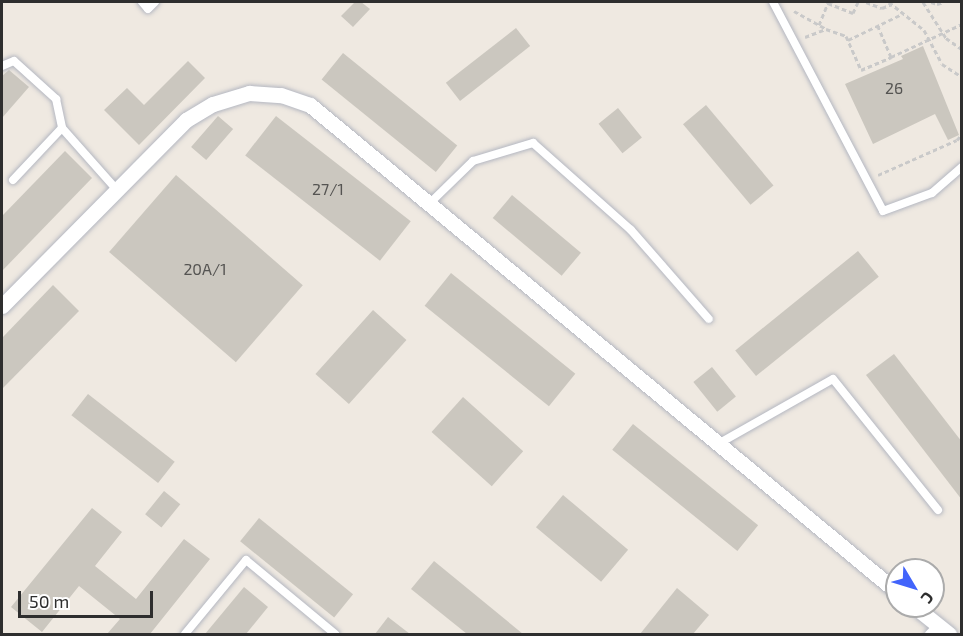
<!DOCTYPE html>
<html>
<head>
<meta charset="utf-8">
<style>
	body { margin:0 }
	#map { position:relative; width:963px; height:636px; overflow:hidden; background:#efe9e1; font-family:"Exo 2",sans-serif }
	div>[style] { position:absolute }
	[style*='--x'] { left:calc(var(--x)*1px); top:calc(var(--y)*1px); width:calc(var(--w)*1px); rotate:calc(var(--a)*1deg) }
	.building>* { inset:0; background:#cbc7bf; transform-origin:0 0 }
	.path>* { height:3px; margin-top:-1.5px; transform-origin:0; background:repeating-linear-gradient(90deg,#c9c9c9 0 4.5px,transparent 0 7.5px) }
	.roads { filter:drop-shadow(0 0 2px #b4b7c1) drop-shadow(0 0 2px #b4b7c1) }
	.service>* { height:8px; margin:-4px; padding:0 4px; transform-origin:4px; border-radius:4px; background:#fff }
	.minor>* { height:15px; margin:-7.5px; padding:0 7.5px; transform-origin:7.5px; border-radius:7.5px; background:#fff }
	span { translate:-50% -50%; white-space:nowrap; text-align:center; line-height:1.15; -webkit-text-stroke:5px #fff; paint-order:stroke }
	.number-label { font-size:16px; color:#555452 }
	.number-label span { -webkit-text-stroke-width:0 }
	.frame { position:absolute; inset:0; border:3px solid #2e2e2e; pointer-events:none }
	.north { position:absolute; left:885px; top:558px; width:60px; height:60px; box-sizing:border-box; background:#fff; border:2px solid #ababab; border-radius:50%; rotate:128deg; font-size:16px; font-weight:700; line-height:24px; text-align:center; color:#2e2e2e }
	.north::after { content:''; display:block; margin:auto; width:21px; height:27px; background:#4264fb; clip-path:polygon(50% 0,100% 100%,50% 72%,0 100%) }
	.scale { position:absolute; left:18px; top:591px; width:135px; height:27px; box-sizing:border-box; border:3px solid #2e2e2e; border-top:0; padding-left:8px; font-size:18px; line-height:21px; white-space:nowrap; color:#2e2e2e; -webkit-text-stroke:4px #fff; paint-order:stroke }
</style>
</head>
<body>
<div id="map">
	<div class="building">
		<i style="clip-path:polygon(355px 2px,361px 2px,370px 9px,353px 27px,341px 16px)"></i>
		<i style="left:516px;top:28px;width:23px;height:89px;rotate:52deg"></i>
		<i style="clip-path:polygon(923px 46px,959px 135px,948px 140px,935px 114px,873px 144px,845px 84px,903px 59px,901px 56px)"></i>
		<i style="left:343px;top:53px;width:147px;height:34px;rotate:39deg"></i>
		<i style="clip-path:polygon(188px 61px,205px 78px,139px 145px,104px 110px,127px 88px,144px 105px)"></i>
		<i style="clip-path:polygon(9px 70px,29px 87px,2px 118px,2px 76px)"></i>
		<i style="left:706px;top:105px;width:105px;height:30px;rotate:50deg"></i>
		<i style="left:618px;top:108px;width:38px;height:25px;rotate:51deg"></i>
		<i style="left:218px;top:116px;width:20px;height:41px;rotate:41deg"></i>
		<i style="left:276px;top:116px;width:171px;height:50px;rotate:38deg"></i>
		<i style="clip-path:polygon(65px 151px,92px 178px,2px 271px,2px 216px)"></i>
		<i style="left:176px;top:175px;width:168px;height:102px;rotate:41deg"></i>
		<i style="left:512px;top:195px;width:90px;height:30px;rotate:40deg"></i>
		<i style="left:858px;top:251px;width:33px;height:158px;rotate:51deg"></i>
		<i style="left:451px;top:273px;width:160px;height:42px;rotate:39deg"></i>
		<i style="clip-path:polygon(53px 285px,79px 311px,2px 389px,2px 338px)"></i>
		<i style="left:373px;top:310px;width:45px;height:86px;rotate:42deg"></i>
		<i style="clip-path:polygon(894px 354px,962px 442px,962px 500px,866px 375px)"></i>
		<i style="left:712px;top:367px;width:38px;height:24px;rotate:51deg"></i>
		<i style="left:88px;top:394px;width:110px;height:27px;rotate:38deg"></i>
		<i style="left:463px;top:397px;width:81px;height:47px;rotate:42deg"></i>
		<i style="left:633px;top:424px;width:161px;height:33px;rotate:39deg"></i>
		<i style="left:164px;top:491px;width:21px;height:30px;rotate:39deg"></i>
		<i style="left:563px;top:495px;width:85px;height:42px;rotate:40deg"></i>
		<i style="clip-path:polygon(92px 508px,122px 532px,95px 566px,136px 599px,184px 539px,210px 559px,150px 634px,107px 634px,120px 619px,79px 586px,42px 632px,11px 607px)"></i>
		<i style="left:259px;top:518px;width:121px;height:30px;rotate:39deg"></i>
		<i style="clip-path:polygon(434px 561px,523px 634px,467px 634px,411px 589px)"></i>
		<i style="clip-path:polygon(244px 587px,268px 607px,246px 634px,205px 634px)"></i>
		<i style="clip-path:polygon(677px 588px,709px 615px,693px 634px,640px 634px)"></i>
		<i style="clip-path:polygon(388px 617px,410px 634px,375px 634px)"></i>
	</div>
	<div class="path">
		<i style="--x:866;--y:2;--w:17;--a:21"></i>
		<i style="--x:882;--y:8;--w:9;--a:-21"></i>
		<i style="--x:889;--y:2;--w:45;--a:38.7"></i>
		<i style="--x:924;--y:30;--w:38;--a:62"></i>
		<i style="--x:942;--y:64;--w:24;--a:33"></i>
		<i style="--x:923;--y:2;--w:43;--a:57.4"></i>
		<i style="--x:946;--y:38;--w:19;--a:35"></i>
		<i style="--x:931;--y:2;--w:6;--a:18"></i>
		<i style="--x:937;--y:4;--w:7;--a:-16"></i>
		<i style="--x:794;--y:11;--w:37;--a:29"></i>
		<i style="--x:819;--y:25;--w:24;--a:-68"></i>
		<i style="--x:828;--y:3;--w:27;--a:22"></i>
		<i style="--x:853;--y:13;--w:12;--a:-66"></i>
		<i style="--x:805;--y:37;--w:22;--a:-21"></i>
		<i style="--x:826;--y:29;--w:21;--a:19"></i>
		<i style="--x:846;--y:36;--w:37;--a:66"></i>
		<i style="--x:861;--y:70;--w:33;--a:-23"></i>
		<i style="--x:891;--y:57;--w:34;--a:-113"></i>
		<i style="--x:848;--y:40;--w:60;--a:-25.7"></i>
		<i style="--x:891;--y:57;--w:78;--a:-24.9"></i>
		<i style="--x:878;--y:175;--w:86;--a:-23.9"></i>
		<i style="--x:957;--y:140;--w:8;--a:-50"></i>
	</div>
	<div class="roads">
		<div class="service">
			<i style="--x:142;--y:2;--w:9;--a:49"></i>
			<i style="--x:148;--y:9;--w:10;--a:-45"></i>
			<i style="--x:773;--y:2;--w:236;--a:62.2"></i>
			<i style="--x:883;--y:211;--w:52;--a:-20.2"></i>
			<i style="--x:932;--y:193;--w:40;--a:-41"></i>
			<i style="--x:2;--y:66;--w:13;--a:-23"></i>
			<i style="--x:14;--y:61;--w:57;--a:42.1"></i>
			<i style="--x:56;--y:99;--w:30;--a:78"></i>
			<i style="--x:13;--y:180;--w:71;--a:-46.7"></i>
			<i style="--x:62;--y:128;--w:83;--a:48.4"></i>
			<i style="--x:430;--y:203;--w:60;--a:-44.3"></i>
			<i style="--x:473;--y:161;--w:63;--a:-16.7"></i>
			<i style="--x:533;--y:143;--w:131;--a:41.6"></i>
			<i style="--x:631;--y:230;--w:118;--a:48.8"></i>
			<i style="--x:718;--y:444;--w:132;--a:-29.5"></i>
			<i style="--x:833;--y:379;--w:168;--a:51.3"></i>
			<i style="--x:185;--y:634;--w:96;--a:-50.5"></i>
			<i style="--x:246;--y:560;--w:116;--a:39.7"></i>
			<i style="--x:929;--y:634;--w:13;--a:-45"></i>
		</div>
		<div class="minor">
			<i style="--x:2;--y:306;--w:262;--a:-45.3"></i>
			<i style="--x:186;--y:120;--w:31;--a:-31"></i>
			<i style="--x:213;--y:104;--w:38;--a:-17"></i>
			<i style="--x:249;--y:93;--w:32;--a:4"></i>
			<i style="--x:281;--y:95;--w:31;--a:19"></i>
			<i style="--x:310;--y:105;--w:763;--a:39.68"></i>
			<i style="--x:914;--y:606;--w:45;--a:38.7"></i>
		</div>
	</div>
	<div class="number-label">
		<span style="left:894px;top:88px">26</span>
		<span style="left:328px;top:189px">27/1</span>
		<span style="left:205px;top:269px">20А/1</span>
	</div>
	<div class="frame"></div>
	<div class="north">С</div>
	<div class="scale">50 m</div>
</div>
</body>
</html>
